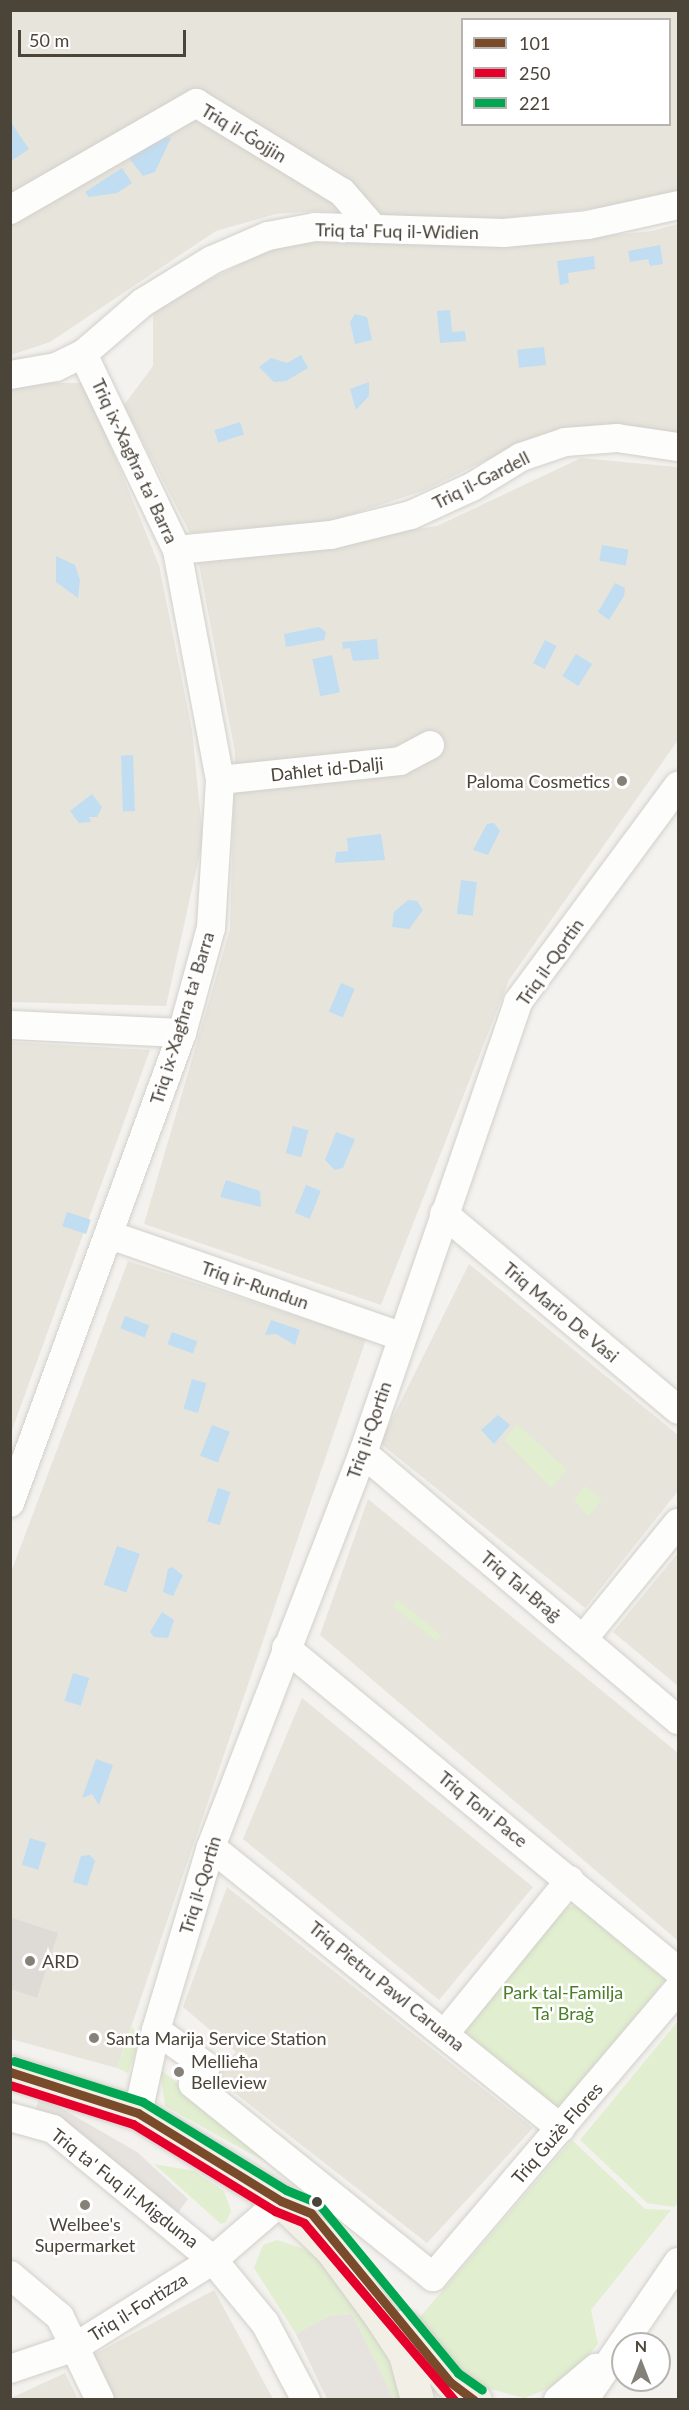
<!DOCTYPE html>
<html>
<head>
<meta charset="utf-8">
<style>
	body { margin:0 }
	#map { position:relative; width:689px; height:2410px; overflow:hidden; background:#f4f2ee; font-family:Lato,sans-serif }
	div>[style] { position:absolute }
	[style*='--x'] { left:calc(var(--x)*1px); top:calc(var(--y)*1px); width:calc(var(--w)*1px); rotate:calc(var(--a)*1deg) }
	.residential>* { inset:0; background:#e7e4dc }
	.green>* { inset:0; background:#e1eecf; transform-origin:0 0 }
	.parking>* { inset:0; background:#e6e3df }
	.water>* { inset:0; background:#c0ddf1; transform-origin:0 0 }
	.building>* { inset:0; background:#dedbd6 }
	.roads { filter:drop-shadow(0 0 2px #d2d0cb) drop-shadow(0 0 2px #d2d0cb) }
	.minor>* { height:28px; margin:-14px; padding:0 14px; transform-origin:14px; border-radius:14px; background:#fdfdfc }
	.major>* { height:33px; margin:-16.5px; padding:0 16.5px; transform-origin:16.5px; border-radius:16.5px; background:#f2efe6 }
	.bus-1>* { height:9px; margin:-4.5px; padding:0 4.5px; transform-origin:4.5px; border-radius:4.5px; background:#7a4b2a }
	.bus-2>* { height:9px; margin:-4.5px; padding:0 4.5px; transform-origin:4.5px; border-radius:4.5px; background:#e4002b }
	.bus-3>* { height:9px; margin:-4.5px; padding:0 4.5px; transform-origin:4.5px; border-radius:4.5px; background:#00a651 }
	.dots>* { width:16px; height:16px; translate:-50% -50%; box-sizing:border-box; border:3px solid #fff; border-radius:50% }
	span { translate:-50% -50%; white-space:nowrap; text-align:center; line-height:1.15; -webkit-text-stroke:5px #fff; paint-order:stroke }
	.street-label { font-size:18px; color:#4b4439 }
	.poi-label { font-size:18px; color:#4b4439 }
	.right { translate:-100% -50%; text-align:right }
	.left { translate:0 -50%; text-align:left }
	.park-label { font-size:18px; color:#4a7f2a }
	.frame { position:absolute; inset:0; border:12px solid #4b4439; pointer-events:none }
	.legend { position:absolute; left:461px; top:18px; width:210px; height:108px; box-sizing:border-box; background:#fff; border:2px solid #b7b4b0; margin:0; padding:8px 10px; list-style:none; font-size:18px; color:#4b4439 }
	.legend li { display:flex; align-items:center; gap:12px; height:30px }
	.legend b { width:30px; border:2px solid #b7b4b0 }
	.north { position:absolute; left:611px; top:2332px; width:60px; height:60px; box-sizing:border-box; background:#fff; border:2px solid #b7b4b0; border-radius:50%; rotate:0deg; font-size:16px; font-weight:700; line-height:24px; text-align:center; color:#4b4439 }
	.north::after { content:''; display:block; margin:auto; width:21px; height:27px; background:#868178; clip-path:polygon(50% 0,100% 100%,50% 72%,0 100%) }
	.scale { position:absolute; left:18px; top:30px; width:168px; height:27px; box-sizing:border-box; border:3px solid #4b4439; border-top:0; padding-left:8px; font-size:18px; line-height:21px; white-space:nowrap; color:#4b4439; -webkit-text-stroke:4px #fff; paint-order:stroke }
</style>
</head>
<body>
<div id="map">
	<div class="residential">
		<i style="clip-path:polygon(evenodd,10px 11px,678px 11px,678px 192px,614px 206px,481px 221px,317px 211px,276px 214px,216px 231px,50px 342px,11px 355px,10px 11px,462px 20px,670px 20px,670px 124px,462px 124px,462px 20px)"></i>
		<i style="clip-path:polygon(678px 224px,678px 436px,513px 447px,423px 491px,325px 523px,190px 533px,124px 405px,153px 366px,153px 308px,273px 248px,329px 239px,517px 245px,652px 231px)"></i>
		<i style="clip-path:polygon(11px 383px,85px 383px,159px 565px,192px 730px,203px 839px,166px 1006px,11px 1002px)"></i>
		<i style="clip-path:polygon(581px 458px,678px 467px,678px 740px,509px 980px,381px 1305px,144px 1224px,230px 929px,235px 752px,198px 560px,437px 526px)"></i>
		<i style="clip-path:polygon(11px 1042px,150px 1050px,11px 1433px)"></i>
		<i style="clip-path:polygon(128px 1261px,366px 1339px,117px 2068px,11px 2039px,10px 1575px)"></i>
		<i style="clip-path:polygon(469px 1264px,678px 1435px,678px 1491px,585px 1608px,380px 1443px)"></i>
		<i style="clip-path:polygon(368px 1499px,678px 1753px,677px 1940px,320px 1635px)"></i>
		<i style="clip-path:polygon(678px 1553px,678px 1686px,613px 1632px)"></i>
		<i style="clip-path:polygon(302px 1698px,533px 1887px,439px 2000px,243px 1839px)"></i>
		<i style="clip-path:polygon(227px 1887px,533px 2128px,427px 2243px,213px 2076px,236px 2052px,183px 2007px)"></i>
		<i style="clip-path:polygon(214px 2290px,273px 2399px,113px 2399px,93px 2355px)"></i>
		<i style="clip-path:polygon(65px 2373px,78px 2399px,11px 2399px,11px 2398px)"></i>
	</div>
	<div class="green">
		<i style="clip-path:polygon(517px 1424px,567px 1470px,551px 1488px,504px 1440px)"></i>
		<i style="clip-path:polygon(585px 1486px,602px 1499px,588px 1517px,574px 1499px)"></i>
		<i style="left:398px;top:1600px;width:56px;height:8px;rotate:39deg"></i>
		<i style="clip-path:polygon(583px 1904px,670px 1974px,556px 2114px,456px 2033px,557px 1909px)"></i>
		<i style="clip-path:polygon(678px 2021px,678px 2203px,674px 2207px,647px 2203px,580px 2140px)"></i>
		<i style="clip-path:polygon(132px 2026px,139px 2041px,128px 2073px,117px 2068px)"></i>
		<i style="clip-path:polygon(160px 2069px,249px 2140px,266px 2162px,165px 2106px)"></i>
		<i style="clip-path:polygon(572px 2140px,645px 2209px,671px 2210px,591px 2310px,598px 2344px,568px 2381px,524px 2398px,469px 2383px,413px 2325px)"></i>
		<i style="clip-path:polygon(154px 2164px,194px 2171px,224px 2191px,231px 2211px,226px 2222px,221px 2224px)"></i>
		<i style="clip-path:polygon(277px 2240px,304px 2249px,325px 2263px,355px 2295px,410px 2399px,394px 2399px,352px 2314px,329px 2316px,296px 2334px,254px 2268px,263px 2245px)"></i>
	</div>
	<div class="parking">
		<i style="clip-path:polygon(40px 2096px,137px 2152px,188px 2199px,172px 2221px,32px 2120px)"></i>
		<i style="clip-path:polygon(352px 2314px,394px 2399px,327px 2399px,296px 2334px,329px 2316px)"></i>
	</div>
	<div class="water">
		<i style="clip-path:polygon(10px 121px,29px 149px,11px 161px,10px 161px)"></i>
		<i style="clip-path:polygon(165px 137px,171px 138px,155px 172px,143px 176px,129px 158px)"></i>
		<i style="clip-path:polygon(122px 168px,132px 183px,117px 193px,89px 197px,85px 192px)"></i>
		<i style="clip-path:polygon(660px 245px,663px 264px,650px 266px,648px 259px,630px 262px,628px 251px)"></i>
		<i style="clip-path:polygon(594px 256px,595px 269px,568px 273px,569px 283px,560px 285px,557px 261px)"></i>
		<i style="clip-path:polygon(450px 310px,452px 332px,465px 331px,466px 341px,440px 343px,437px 311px)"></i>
		<i style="clip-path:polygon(355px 314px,367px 317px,372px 340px,355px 344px,350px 322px)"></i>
		<i style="left:544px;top:347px;width:18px;height:27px;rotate:84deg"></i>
		<i style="clip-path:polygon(301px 355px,308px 368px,286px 381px,274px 382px,259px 367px,271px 358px,287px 363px)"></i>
		<i style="clip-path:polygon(369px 382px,369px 396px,356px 410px,350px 389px)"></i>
		<i style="left:240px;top:422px;width:13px;height:27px;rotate:72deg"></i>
		<i style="left:602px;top:545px;width:27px;height:16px;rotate:10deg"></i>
		<i style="clip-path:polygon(56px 556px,75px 565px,80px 580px,78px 598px,56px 582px)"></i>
		<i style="clip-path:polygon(615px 583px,625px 588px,624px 596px,609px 620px,598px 612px)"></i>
		<i style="clip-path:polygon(319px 627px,326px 632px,324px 640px,286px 647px,284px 634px)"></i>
		<i style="clip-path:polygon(377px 639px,379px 659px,353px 661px,350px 648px,343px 649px,342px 642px)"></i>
		<i style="left:545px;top:640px;width:13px;height:26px;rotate:27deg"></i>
		<i style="left:576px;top:654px;width:19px;height:26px;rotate:32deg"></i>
		<i style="left:332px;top:655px;width:38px;height:20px;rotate:78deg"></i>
		<i style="left:133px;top:755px;width:56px;height:12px;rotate:88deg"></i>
		<i style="clip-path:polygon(92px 794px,102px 807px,97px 817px,89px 817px,91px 822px,79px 823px,70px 811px)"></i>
		<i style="clip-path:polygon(494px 823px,500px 831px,488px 855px,473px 850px,487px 824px)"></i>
		<i style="clip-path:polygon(381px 834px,385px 860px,335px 863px,336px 852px,348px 851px,347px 838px)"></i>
		<i style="left:461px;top:880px;width:16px;height:34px;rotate:7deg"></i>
		<i style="clip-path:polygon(408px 900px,417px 901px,423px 910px,409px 929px,392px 927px,394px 912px)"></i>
		<i style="left:341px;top:983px;width:15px;height:31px;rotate:23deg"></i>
		<i style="left:293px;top:1126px;width:16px;height:28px;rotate:15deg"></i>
		<i style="clip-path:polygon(336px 1132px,355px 1139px,343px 1168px,335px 1170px,325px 1160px)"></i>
		<i style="clip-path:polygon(226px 1180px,260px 1191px,261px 1207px,220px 1197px)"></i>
		<i style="left:306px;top:1185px;width:16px;height:30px;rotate:22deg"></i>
		<i style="left:67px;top:1212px;width:25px;height:15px;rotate:18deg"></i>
		<i style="left:125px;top:1316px;width:26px;height:13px;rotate:21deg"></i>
		<i style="clip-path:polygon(271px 1320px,300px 1330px,295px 1345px,276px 1334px,265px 1335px)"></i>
		<i style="left:172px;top:1332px;width:27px;height:13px;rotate:20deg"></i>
		<i style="left:192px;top:1379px;width:15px;height:31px;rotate:16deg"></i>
		<i style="clip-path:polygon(498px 1415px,510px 1425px,494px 1444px,481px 1430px)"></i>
		<i style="left:212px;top:1425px;width:19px;height:33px;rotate:21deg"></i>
		<i style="left:218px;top:1488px;width:13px;height:35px;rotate:18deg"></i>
		<i style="left:117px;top:1546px;width:24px;height:41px;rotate:19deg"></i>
		<i style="clip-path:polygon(172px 1567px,183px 1575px,173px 1596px,163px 1592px,168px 1569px)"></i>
		<i style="clip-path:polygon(162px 1612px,174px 1620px,168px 1638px,154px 1637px,150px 1632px)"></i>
		<i style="left:73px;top:1673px;width:17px;height:29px;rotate:17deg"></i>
		<i style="clip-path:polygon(96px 1759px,113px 1765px,99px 1805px,92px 1794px,82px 1798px)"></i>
		<i style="left:30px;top:1838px;width:17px;height:28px;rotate:17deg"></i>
		<i style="clip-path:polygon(90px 1855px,95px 1861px,87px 1886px,73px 1882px,81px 1856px)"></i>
	</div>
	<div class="building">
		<i style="clip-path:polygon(10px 1917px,58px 1933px,37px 1998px,10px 1989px)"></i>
	</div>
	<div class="roads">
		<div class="minor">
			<i style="--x:10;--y:210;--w:215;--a:-29.9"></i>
			<i style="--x:196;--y:103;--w:171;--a:31.4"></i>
			<i style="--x:342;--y:192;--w:49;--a:49.1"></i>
			<i style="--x:10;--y:375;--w:47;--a:-9.9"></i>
			<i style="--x:56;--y:367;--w:30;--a:-26"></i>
			<i style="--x:83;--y:354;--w:78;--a:-40.8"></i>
			<i style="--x:142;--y:303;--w:82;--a:-31.6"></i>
			<i style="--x:212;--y:260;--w:61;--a:-23.2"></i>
			<i style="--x:268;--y:236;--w:48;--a:-10.8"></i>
			<i style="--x:315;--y:227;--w:189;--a:1.8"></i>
			<i style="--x:504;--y:233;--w:84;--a:-5.4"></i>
			<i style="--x:588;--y:225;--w:92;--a:-12.5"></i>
			<i style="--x:177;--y:550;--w:155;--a:-5.6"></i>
			<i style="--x:331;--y:535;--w:82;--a:-14"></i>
			<i style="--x:411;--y:515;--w:67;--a:-24.7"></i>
			<i style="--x:472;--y:487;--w:57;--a:-31.5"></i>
			<i style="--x:521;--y:457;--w:46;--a:-18.8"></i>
			<i style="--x:565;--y:442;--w:52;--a:-4.4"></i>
			<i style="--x:617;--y:438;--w:62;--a:8.4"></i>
			<i style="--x:220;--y:780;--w:181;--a:-6"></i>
			<i style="--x:400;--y:761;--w:34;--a:-28"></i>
			<i style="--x:10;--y:1025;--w:172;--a:2.7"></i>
			<i style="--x:444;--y:1214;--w:305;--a:39.9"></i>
			<i style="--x:110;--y:1235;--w:307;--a:19.2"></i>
			<i style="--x:363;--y:1453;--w:413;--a:40.3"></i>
			<i style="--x:10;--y:1503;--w:500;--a:-69.9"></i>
			<i style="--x:182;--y:1033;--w:109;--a:-74.6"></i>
			<i style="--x:211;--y:928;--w:148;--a:-86.5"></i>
			<i style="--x:220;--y:780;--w:234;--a:-100.6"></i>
			<i style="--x:177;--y:550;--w:217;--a:-115.6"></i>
			<i style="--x:583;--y:1639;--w:150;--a:-50.7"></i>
			<i style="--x:286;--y:1648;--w:508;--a:39.49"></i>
			<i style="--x:211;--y:1847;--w:449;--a:38.8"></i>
			<i style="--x:156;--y:2030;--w:62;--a:35.8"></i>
			<i style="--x:206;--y:2066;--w:22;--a:126"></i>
			<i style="--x:193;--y:2084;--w:308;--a:38.8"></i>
			<i style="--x:433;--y:2277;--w:378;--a:-49.6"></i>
			<i style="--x:446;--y:2032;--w:196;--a:-50.8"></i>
			<i style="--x:138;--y:2113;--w:85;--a:-77.8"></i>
			<i style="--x:156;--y:2030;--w:191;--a:-73.3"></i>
			<i style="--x:211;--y:1847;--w:422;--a:-68.9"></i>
			<i style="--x:363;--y:1453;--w:477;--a:-71"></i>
			<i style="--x:518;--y:1002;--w:269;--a:-53.5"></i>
			<i style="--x:10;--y:2117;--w:45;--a:15.6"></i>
			<i style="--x:53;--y:2129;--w:207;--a:39.3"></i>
			<i style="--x:213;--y:2260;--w:82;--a:50.5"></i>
			<i style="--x:265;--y:2323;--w:87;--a:62"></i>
			<i style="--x:10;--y:2275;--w:65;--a:40"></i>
			<i style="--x:60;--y:2317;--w:92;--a:64.3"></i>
			<i style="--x:10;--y:2369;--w:69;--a:-18.7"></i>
			<i style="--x:75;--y:2347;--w:163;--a:-32.2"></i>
			<i style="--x:213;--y:2260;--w:90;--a:-40.9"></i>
			<i style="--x:558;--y:2400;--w:50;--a:-40.1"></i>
			<i style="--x:584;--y:2400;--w:167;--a:-55.7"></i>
		</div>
		<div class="major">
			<i style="--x:10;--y:2072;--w:134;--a:17.8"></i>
			<i style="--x:138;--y:2113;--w:168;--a:31.6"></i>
			<i style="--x:281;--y:2201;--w:69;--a:43.8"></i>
			<i style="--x:331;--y:2249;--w:81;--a:53.6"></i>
			<i style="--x:379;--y:2314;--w:48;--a:57"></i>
			<i style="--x:405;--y:2354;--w:48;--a:75.4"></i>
			<i style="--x:404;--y:2326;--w:72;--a:50.6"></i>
			<i style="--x:450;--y:2382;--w:31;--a:36"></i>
		</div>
	</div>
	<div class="bus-1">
		<i style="--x:10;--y:2072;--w:134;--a:17.8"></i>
		<i style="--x:138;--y:2113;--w:168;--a:31.6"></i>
		<i style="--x:281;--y:2201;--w:32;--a:22"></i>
		<i style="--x:311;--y:2213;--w:219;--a:50.6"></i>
		<i style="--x:450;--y:2382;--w:30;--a:37"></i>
	</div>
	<div class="bus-2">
		<i style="--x:10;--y:2085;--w:129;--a:17.6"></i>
		<i style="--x:133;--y:2124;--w:167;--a:31.5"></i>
		<i style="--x:275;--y:2211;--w:31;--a:22"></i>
		<i style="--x:304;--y:2223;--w:232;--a:49.7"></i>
	</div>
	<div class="bus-3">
		<i style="--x:14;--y:2061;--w:135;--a:17.6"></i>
		<i style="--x:143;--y:2102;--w:168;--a:31.6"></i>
		<i style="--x:286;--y:2190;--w:35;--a:22"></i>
		<i style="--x:318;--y:2203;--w:220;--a:50.5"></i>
		<i style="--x:458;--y:2373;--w:29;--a:35"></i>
	</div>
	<div class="dots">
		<i style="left:622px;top:781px;background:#868178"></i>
		<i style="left:30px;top:1961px;background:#868178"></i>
		<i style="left:94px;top:2038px;background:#868178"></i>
		<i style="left:179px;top:2072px;background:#868178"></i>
		<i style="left:317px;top:2202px;background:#4b4439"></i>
		<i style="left:85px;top:2205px;background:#868178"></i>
	</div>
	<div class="street-label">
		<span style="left:244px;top:133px;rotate:31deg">Triq il-Ġojjin</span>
		<span style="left:397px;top:231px;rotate:1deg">Triq ta' Fuq il-Widien</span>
		<span style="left:135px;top:461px;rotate:65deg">Triq ix-Xagħra ta' Barra</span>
		<span style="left:481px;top:480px;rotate:-27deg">Triq il-Gardell</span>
		<span style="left:327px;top:769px;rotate:-6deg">Daħlet id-Dalji</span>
		<span style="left:550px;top:962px;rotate:-55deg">Triq il-Qortin</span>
		<span style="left:182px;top:1018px;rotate:-73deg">Triq ix-Xagħra ta' Barra</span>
		<span style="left:255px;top:1285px;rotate:19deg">Triq ir-Rundun</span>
		<span style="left:561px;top:1312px;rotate:40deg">Triq Mario De Vasi</span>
		<span style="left:369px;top:1430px;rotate:-71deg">Triq il-Qortin</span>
		<span style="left:521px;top:1586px;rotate:40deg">Triq Tal-Braġ</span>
		<span style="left:483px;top:1809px;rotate:39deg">Triq Toni Pace</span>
		<span style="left:200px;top:1885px;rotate:-73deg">Triq il-Qortin</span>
		<span style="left:387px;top:1986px;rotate:39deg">Triq Pietru Pawl Caruana</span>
		<span style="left:557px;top:2133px;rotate:-49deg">Triq Ġużè Flores</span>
		<span style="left:125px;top:2188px;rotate:38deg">Triq ta' Fuq il-Migduma</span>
		<span style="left:138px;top:2307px;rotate:-32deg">Triq il-Fortizza</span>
	</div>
	<div class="poi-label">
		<span class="right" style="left:610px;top:781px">Paloma Cosmetics</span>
		<span class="left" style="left:42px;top:1961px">ARD</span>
		<span class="left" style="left:106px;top:2038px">Santa Marija Service Station</span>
		<span class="left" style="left:191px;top:2072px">Mellieħa<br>Belleview</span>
		<span style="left:85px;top:2235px">Welbee's<br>Supermarket</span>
	</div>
	<div class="park-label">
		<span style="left:563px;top:2003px">Park tal-Familja<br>Ta' Braġ</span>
	</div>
	<div class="frame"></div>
	<ul class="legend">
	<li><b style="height:8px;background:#7a4b2a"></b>101</li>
	<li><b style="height:8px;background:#e4002b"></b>250</li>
	<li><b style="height:8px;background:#00a651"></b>221</li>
	</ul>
	<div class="north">N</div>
	<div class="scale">50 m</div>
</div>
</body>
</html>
